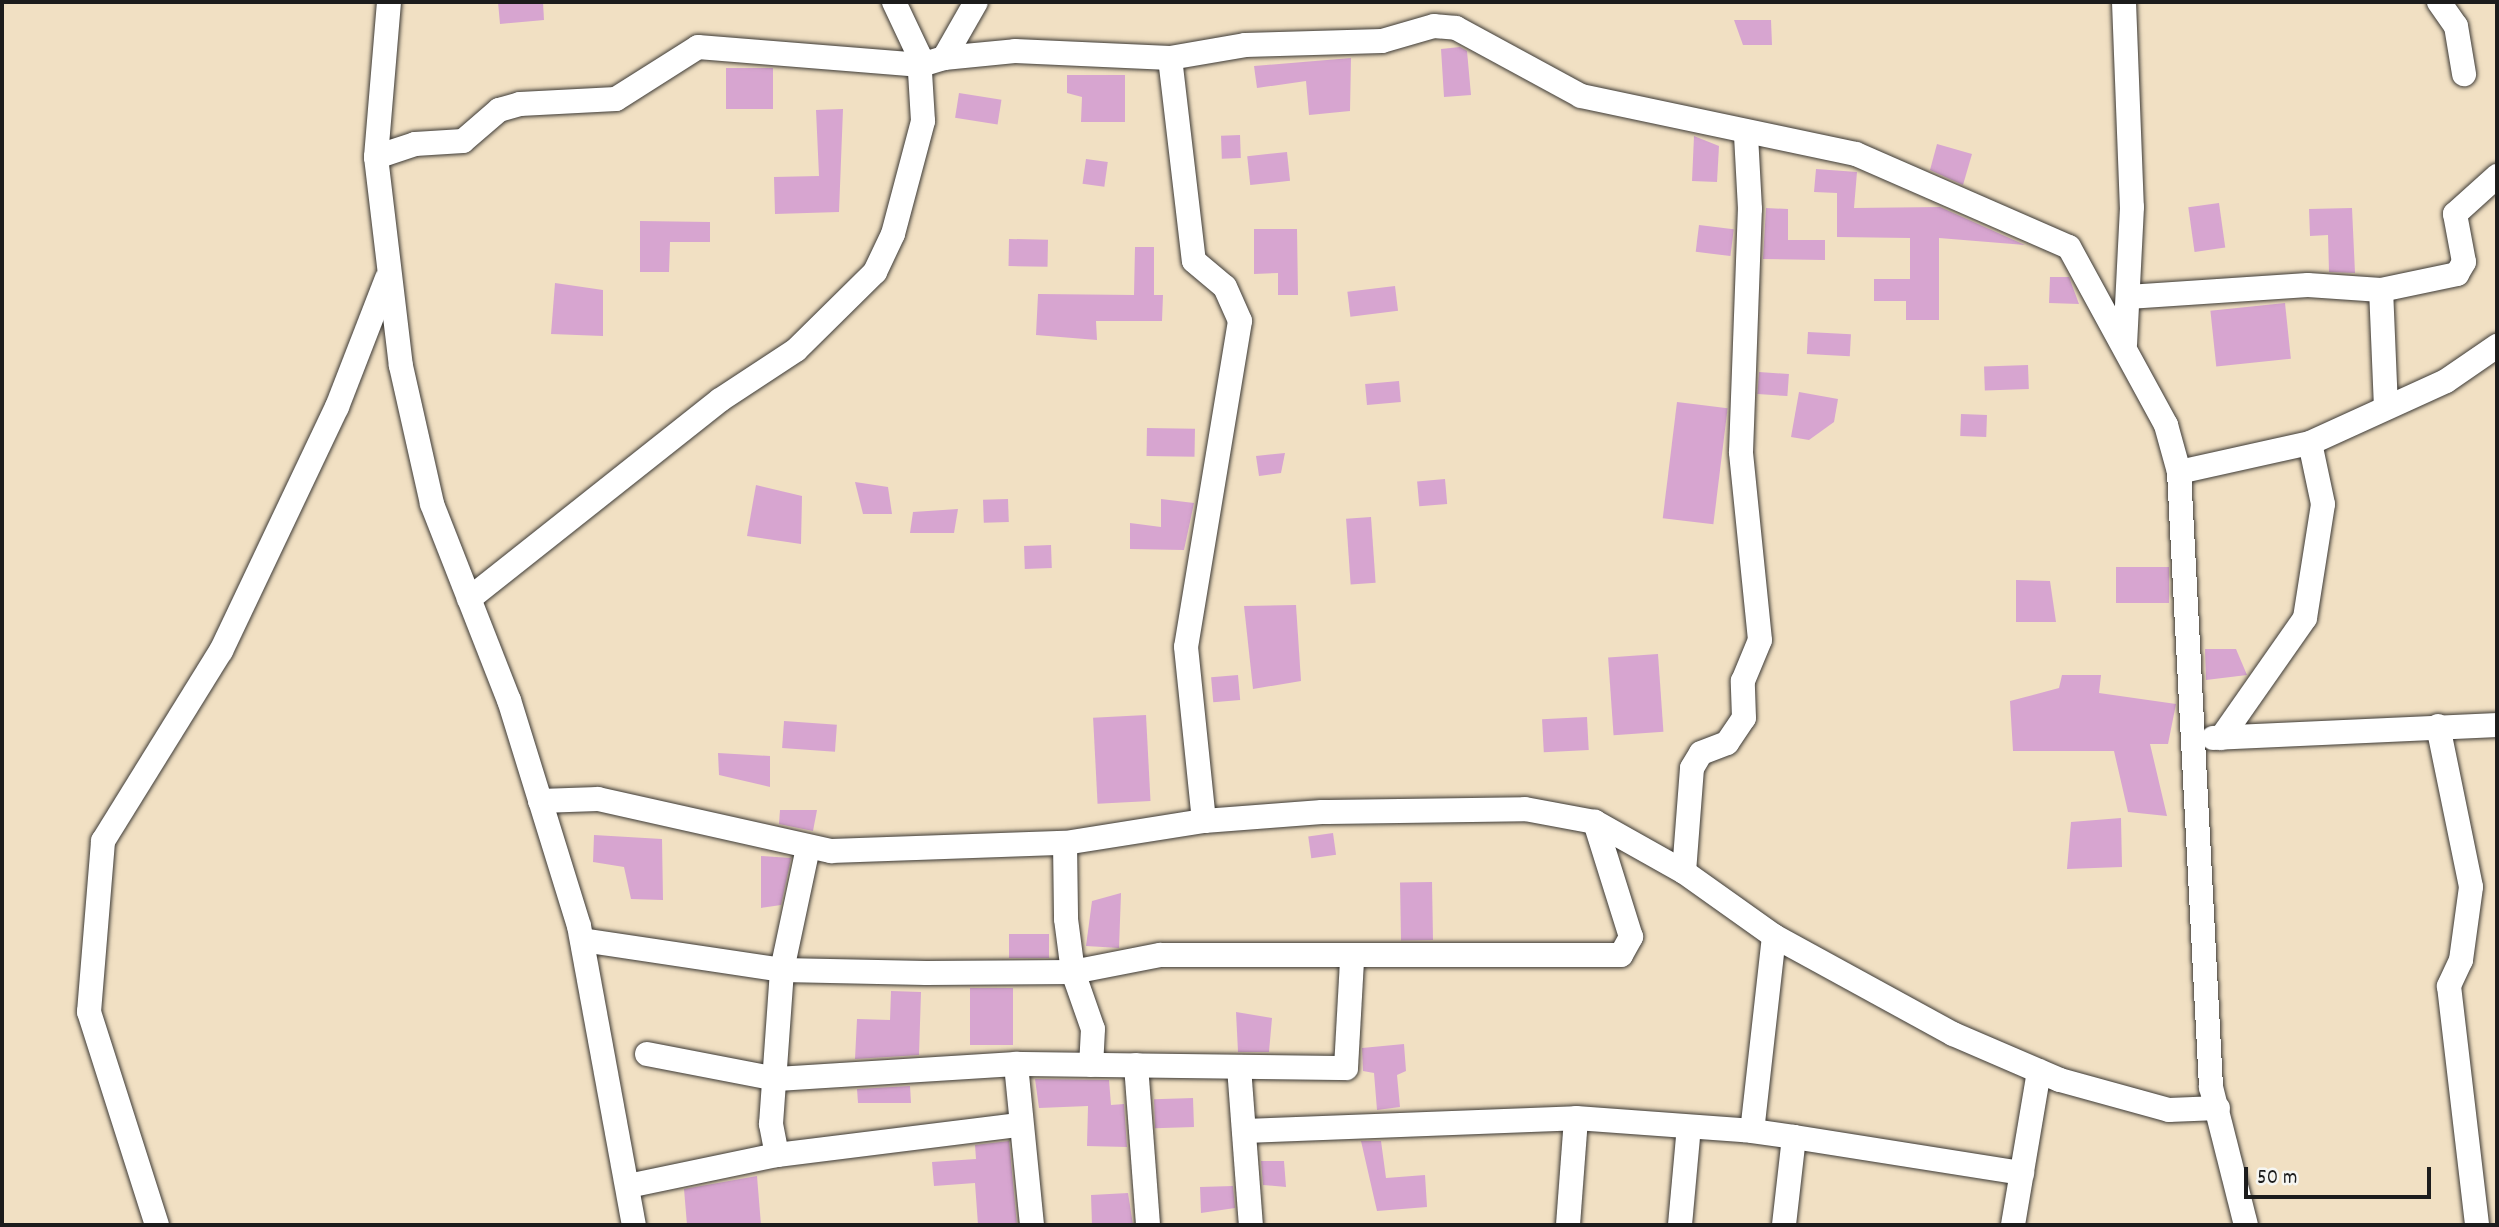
<!DOCTYPE html>
<html>
<head>
<meta charset="utf-8">
<style>
	body { margin:0 }
	#map { position:relative; width:2499px; height:1227px; overflow:hidden; background:#f1e0c3; font-family:Dekko,sans-serif }
	div>[style] { position:absolute }
	[style*='--x'] { left:calc(var(--x)*1px); top:calc(var(--y)*1px); width:calc(var(--w)*1px); rotate:calc(var(--a)*1deg) }
	.building>* { inset:0; background:#d7a5d0; transform-origin:0 0 }
	.roads { filter:drop-shadow(0 0 2px #3c3935) drop-shadow(0 0 2px #3c3935) }
	.minor>* { height:24px; margin:-12px; padding:0 12px; transform-origin:12px; border-radius:12px; background:#fff }
	span { translate:-50% -50%; white-space:nowrap; text-align:center; line-height:1.15; -webkit-text-stroke:5px #f6f6f2; paint-order:stroke }
	.frame { position:absolute; inset:0; border:4px solid #1c1c1c; pointer-events:none }
	.scale { position:absolute; left:2244px; top:1167px; width:187px; height:32px; box-sizing:border-box; border:4px solid #1c1c1c; border-top:0; padding-left:9px; font-size:21px; line-height:24px; white-space:nowrap; color:#1c1c1c; -webkit-text-stroke:5px #f6f6f2; paint-order:stroke }
</style>
</head>
<body>
<div id="map">
	<div class="building">
		<i style="clip-path:polygon(498px 2px,543px 2px,544px 20px,500px 24px)"></i>
		<i style="clip-path:polygon(1734px 20px,1771px 20px,1772px 45px,1743px 45px)"></i>
		<i style="clip-path:polygon(1460px 47px,1467px 51px,1471px 95px,1444px 97px,1441px 49px)"></i>
		<i style="clip-path:polygon(1351px 58px,1350px 111px,1309px 115px,1306px 81px,1257px 88px,1254px 66px)"></i>
		<i style="left:726px;top:68px;width:47px;height:41px"></i>
		<i style="clip-path:polygon(1067px 75px,1125px 75px,1125px 122px,1081px 122px,1082px 97px,1067px 93px)"></i>
		<i style="left:959px;top:93px;width:43px;height:25px;rotate:9deg"></i>
		<i style="clip-path:polygon(843px 109px,839px 212px,775px 214px,774px 177px,819px 176px,816px 110px)"></i>
		<i style="left:1240px;top:135px;width:23px;height:19px;rotate:88deg"></i>
		<i style="clip-path:polygon(1694px 136px,1719px 146px,1717px 182px,1692px 181px)"></i>
		<i style="clip-path:polygon(1937px 144px,1972px 154px,1963px 185px,1930px 170px)"></i>
		<i style="left:1287px;top:152px;width:29px;height:40px;rotate:84deg"></i>
		<i style="left:1086px;top:159px;width:22px;height:25px;rotate:8deg"></i>
		<i style="clip-path:polygon(1816px 169px,1857px 172px,1854px 208px,1940px 207px,2025px 245px,1939px 238px,1939px 320px,1906px 320px,1906px 301px,1874px 301px,1874px 279px,1910px 279px,1910px 238px,1837px 237px,1837px 193px,1814px 192px)"></i>
		<i style="left:2219px;top:203px;width:45px;height:31px;rotate:82deg"></i>
		<i style="clip-path:polygon(1766px 208px,1788px 209px,1788px 240px,1825px 240px,1825px 260px,1763px 259px)"></i>
		<i style="clip-path:polygon(2352px 208px,2355px 273px,2329px 272px,2328px 235px,2310px 236px,2309px 209px)"></i>
		<i style="clip-path:polygon(640px 221px,710px 222px,710px 242px,670px 242px,669px 272px,640px 272px)"></i>
		<i style="left:1699px;top:225px;width:35px;height:27px;rotate:7deg"></i>
		<i style="clip-path:polygon(1254px 229px,1297px 229px,1298px 295px,1278px 295px,1278px 273px,1254px 274px)"></i>
		<i style="left:1009px;top:239px;width:39px;height:27px;rotate:1deg"></i>
		<i style="clip-path:polygon(1135px 247px,1154px 247px,1154px 295px,1163px 295px,1162px 321px,1096px 321px,1097px 340px,1036px 335px,1038px 294px,1134px 295px)"></i>
		<i style="clip-path:polygon(2050px 277px,2069px 277px,2079px 304px,2049px 303px)"></i>
		<i style="clip-path:polygon(555px 283px,603px 290px,603px 336px,551px 334px)"></i>
		<i style="left:1395px;top:286px;width:25px;height:48px;rotate:83deg"></i>
		<i style="left:2285px;top:303px;width:56px;height:75px;rotate:84deg"></i>
		<i style="left:1808px;top:332px;width:43px;height:22px;rotate:3deg"></i>
		<i style="left:2028px;top:365px;width:24px;height:44px;rotate:88deg"></i>
		<i style="left:1759px;top:372px;width:30px;height:22px;rotate:4deg"></i>
		<i style="left:1399px;top:381px;width:21px;height:34px;rotate:85deg"></i>
		<i style="clip-path:polygon(1799px 392px,1838px 399px,1834px 422px,1809px 440px,1791px 437px)"></i>
		<i style="left:1677px;top:402px;width:51px;height:117px;rotate:7deg"></i>
		<i style="left:1961px;top:414px;width:26px;height:22px;rotate:2deg"></i>
		<i style="left:1147px;top:428px;width:48px;height:28px;rotate:1deg"></i>
		<i style="clip-path:polygon(1285px 453px,1281px 473px,1259px 476px,1256px 456px)"></i>
		<i style="left:1445px;top:479px;width:25px;height:28px;rotate:85deg"></i>
		<i style="clip-path:polygon(855px 482px,888px 487px,892px 514px,863px 514px)"></i>
		<i style="clip-path:polygon(756px 485px,802px 496px,801px 544px,747px 536px)"></i>
		<i style="left:1008px;top:499px;width:23px;height:25px;rotate:88deg"></i>
		<i style="clip-path:polygon(1161px 499px,1194px 503px,1184px 550px,1130px 549px,1130px 523px,1161px 527px)"></i>
		<i style="clip-path:polygon(958px 509px,954px 533px,910px 533px,913px 512px)"></i>
		<i style="left:1371px;top:517px;width:66px;height:25px;rotate:86deg"></i>
		<i style="left:1051px;top:545px;width:23px;height:27px;rotate:88deg"></i>
		<i style="left:2169px;top:567px;width:36px;height:53px;rotate:90deg"></i>
		<i style="clip-path:polygon(2016px 580px,2050px 581px,2056px 622px,2016px 622px)"></i>
		<i style="clip-path:polygon(1296px 605px,1301px 681px,1253px 689px,1244px 606px)"></i>
		<i style="clip-path:polygon(2205px 649px,2236px 649px,2247px 675px,2206px 680px)"></i>
		<i style="left:1658px;top:654px;width:78px;height:50px;rotate:86deg"></i>
		<i style="left:1238px;top:675px;width:25px;height:27px;rotate:85deg"></i>
		<i style="clip-path:polygon(2062px 675px,2101px 675px,2099px 693px,2176px 704px,2168px 744px,2150px 744px,2167px 816px,2128px 812px,2114px 751px,2013px 751px,2010px 701px,2059px 688px)"></i>
		<i style="left:1146px;top:715px;width:86px;height:53px;rotate:87deg"></i>
		<i style="left:1587px;top:717px;width:33px;height:45px;rotate:87deg"></i>
		<i style="left:784px;top:721px;width:53px;height:27px;rotate:4deg"></i>
		<i style="clip-path:polygon(718px 753px,770px 756px,770px 787px,719px 775px)"></i>
		<i style="clip-path:polygon(780px 810px,817px 810px,813px 831px,779px 824px)"></i>
		<i style="clip-path:polygon(2121px 818px,2122px 867px,2067px 869px,2071px 822px)"></i>
		<i style="left:1333px;top:833px;width:22px;height:25px;rotate:82deg"></i>
		<i style="clip-path:polygon(594px 835px,662px 839px,663px 900px,631px 899px,624px 867px,593px 862px)"></i>
		<i style="clip-path:polygon(761px 856px,791px 858px,781px 905px,761px 908px)"></i>
		<i style="left:1432px;top:882px;width:58px;height:32px;rotate:89deg"></i>
		<i style="clip-path:polygon(1121px 893px,1119px 948px,1086px 946px,1092px 901px)"></i>
		<i style="left:1009px;top:934px;width:40px;height:24px"></i>
		<i style="left:970px;top:988px;width:43px;height:57px"></i>
		<i style="clip-path:polygon(891px 991px,921px 992px,919px 1055px,855px 1059px,857px 1019px,890px 1020px)"></i>
		<i style="clip-path:polygon(1236px 1012px,1272px 1018px,1269px 1052px,1238px 1052px)"></i>
		<i style="clip-path:polygon(1404px 1044px,1406px 1071px,1397px 1075px,1400px 1107px,1377px 1110px,1374px 1073px,1363px 1071px,1362px 1048px)"></i>
		<i style="clip-path:polygon(1035px 1079px,1109px 1080px,1111px 1105px,1124px 1104px,1127px 1147px,1087px 1146px,1088px 1106px,1039px 1108px)"></i>
		<i style="clip-path:polygon(910px 1086px,911px 1103px,858px 1103px,857px 1089px)"></i>
		<i style="left:1193px;top:1098px;width:29px;height:39px;rotate:88deg"></i>
		<i style="clip-path:polygon(1009px 1141px,1017px 1225px,978px 1225px,975px 1183px,934px 1186px,932px 1162px,976px 1159px,975px 1145px)"></i>
		<i style="clip-path:polygon(1361px 1141px,1381px 1141px,1386px 1178px,1425px 1175px,1427px 1207px,1377px 1211px)"></i>
		<i style="clip-path:polygon(1261px 1161px,1284px 1161px,1286px 1187px,1263px 1185px)"></i>
		<i style="clip-path:polygon(757px 1176px,761px 1225px,687px 1225px,684px 1189px)"></i>
		<i style="clip-path:polygon(1233px 1186px,1235px 1208px,1201px 1213px,1200px 1187px)"></i>
		<i style="clip-path:polygon(1128px 1193px,1133px 1225px,1092px 1225px,1091px 1195px)"></i>
	</div>
	<div class="roads">
		<div class="minor">
			<i style="--x:389;--y:2;--w:156;--a:94.8"></i>
			<i style="--x:376;--y:157;--w:210;--a:83.2"></i>
			<i style="--x:401;--y:366;--w:141;--a:77.3"></i>
			<i style="--x:432;--y:504;--w:211;--a:68.6"></i>
			<i style="--x:509;--y:700;--w:237;--a:72.8"></i>
			<i style="--x:579;--y:926;--w:304;--a:79.6"></i>
			<i style="--x:2124;--y:2;--w:205;--a:87.8"></i>
			<i style="--x:2132;--y:207;--w:137;--a:92.9"></i>
			<i style="--x:2439;--y:2;--w:29;--a:55"></i>
			<i style="--x:2456;--y:26;--w:49;--a:80.5"></i>
			<i style="--x:944;--y:58;--w:71;--a:-5.6"></i>
			<i style="--x:1015;--y:51;--w:155;--a:2.6"></i>
			<i style="--x:1170;--y:58;--w:76;--a:-9.8"></i>
			<i style="--x:1245;--y:45;--w:137;--a:-1.7"></i>
			<i style="--x:1382;--y:41;--w:54;--a:-16.1"></i>
			<i style="--x:1434;--y:26;--w:22;--a:5"></i>
			<i style="--x:1456;--y:28;--w:142;--a:28.5"></i>
			<i style="--x:1581;--y:96;--w:281;--a:11.9"></i>
			<i style="--x:1856;--y:154;--w:232;--a:23.6"></i>
			<i style="--x:2069;--y:247;--w:203;--a:61.4"></i>
			<i style="--x:2166;--y:425;--w:49;--a:74.5"></i>
			<i style="--x:2179;--y:472;--w:616;--a:87.02"></i>
			<i style="--x:2211;--y:1087;--w:142;--a:75.8"></i>
			<i style="--x:1170;--y:58;--w:204;--a:83.3"></i>
			<i style="--x:1194;--y:261;--w:40;--a:40"></i>
			<i style="--x:1225;--y:287;--w:37;--a:66"></i>
			<i style="--x:1240;--y:321;--w:330;--a:99.4"></i>
			<i style="--x:1186;--y:647;--w:175;--a:84.1"></i>
			<i style="--x:376;--y:157;--w:41;--a:-18.4"></i>
			<i style="--x:415;--y:144;--w:48;--a:-3.6"></i>
			<i style="--x:463;--y:141;--w:48;--a:-40.7"></i>
			<i style="--x:499;--y:110;--w:22;--a:-16"></i>
			<i style="--x:520;--y:104;--w:96;--a:-3"></i>
			<i style="--x:616;--y:99;--w:97;--a:-32.4"></i>
			<i style="--x:698;--y:47;--w:224;--a:4.6"></i>
			<i style="--x:921;--y:65;--w:24;--a:-17"></i>
			<i style="--x:944;--y:58;--w:64;--a:-60.3"></i>
			<i style="--x:2128;--y:297;--w:180;--a:-3.8"></i>
			<i style="--x:2308;--y:285;--w:73;--a:3.9"></i>
			<i style="--x:2386;--y:408;--w:118;--a:-92.4"></i>
			<i style="--x:2381;--y:290;--w:78;--a:-11.9"></i>
			<i style="--x:2457;--y:274;--w:14;--a:-60"></i>
			<i style="--x:2464;--y:262;--w:49;--a:-100.6"></i>
			<i style="--x:2455;--y:214;--w:57;--a:-42.1"></i>
			<i style="--x:2179;--y:472;--w:134;--a:-12.5"></i>
			<i style="--x:2310;--y:443;--w:149;--a:-24.5"></i>
			<i style="--x:2446;--y:381;--w:62;--a:-34.5"></i>
			<i style="--x:469;--y:599;--w:320;--a:-38.4"></i>
			<i style="--x:720;--y:400;--w:91;--a:-33.3"></i>
			<i style="--x:796;--y:350;--w:111;--a:-44.6"></i>
			<i style="--x:875;--y:272;--w:42;--a:-64.7"></i>
			<i style="--x:893;--y:234;--w:117;--a:-75.1"></i>
			<i style="--x:923;--y:121;--w:66;--a:-93.5"></i>
			<i style="--x:919;--y:55;--w:59;--a:-115.3"></i>
			<i style="--x:2438;--y:726;--w:164;--a:78.4"></i>
			<i style="--x:2471;--y:887;--w:74;--a:97.8"></i>
			<i style="--x:2461;--y:960;--w:29;--a:115"></i>
			<i style="--x:2449;--y:986;--w:241;--a:83.3"></i>
			<i style="--x:2213;--y:738;--w:284;--a:-2.6"></i>
			<i style="--x:2221;--y:738;--w:146;--a:-55"></i>
			<i style="--x:2305;--y:618;--w:115;--a:-81"></i>
			<i style="--x:2323;--y:504;--w:62;--a:-102"></i>
			<i style="--x:540;--y:801;--w:58;--a:-2"></i>
			<i style="--x:598;--y:799;--w:239;--a:12.6"></i>
			<i style="--x:831;--y:851;--w:234;--a:-2"></i>
			<i style="--x:1065;--y:843;--w:141;--a:-9"></i>
			<i style="--x:1204;--y:821;--w:118;--a:-4.4"></i>
			<i style="--x:1322;--y:812;--w:203;--a:-0.8"></i>
			<i style="--x:1525;--y:809;--w:71;--a:10.5"></i>
			<i style="--x:1595;--y:822;--w:102;--a:29.3"></i>
			<i style="--x:1684;--y:872;--w:110;--a:35.4"></i>
			<i style="--x:1774;--y:936;--w:204;--a:28.7"></i>
			<i style="--x:1953;--y:1034;--w:116;--a:23.3"></i>
			<i style="--x:2060;--y:1080;--w:113;--a:15.4"></i>
			<i style="--x:2169;--y:1110;--w:49;--a:-2.3"></i>
			<i style="--x:1065;--y:843;--w:76;--a:89.2"></i>
			<i style="--x:1066;--y:919;--w:53;--a:82.5"></i>
			<i style="--x:1073;--y:972;--w:60;--a:70.7"></i>
			<i style="--x:1093;--y:1029;--w:36;--a:93"></i>
			<i style="--x:1684;--y:872;--w:104;--a:-85.6"></i>
			<i style="--x:1692;--y:768;--w:17;--a:-59"></i>
			<i style="--x:1701;--y:753;--w:28;--a:-21"></i>
			<i style="--x:1727;--y:743;--w:30;--a:-56"></i>
			<i style="--x:1744;--y:718;--w:37;--a:-92"></i>
			<i style="--x:1743;--y:681;--w:44;--a:-67.5"></i>
			<i style="--x:1760;--y:640;--w:189;--a:-95.8"></i>
			<i style="--x:1741;--y:452;--w:243;--a:-87.9"></i>
			<i style="--x:1750;--y:209;--w:75;--a:-93.1"></i>
			<i style="--x:1774;--y:936;--w:196;--a:96.4"></i>
			<i style="--x:1752;--y:1131;--w:42;--a:8.1"></i>
			<i style="--x:1794;--y:1137;--w:89;--a:96.5"></i>
			<i style="--x:582;--y:940;--w:202;--a:8.5"></i>
			<i style="--x:782;--y:970;--w:144;--a:1.2"></i>
			<i style="--x:926;--y:973;--w:147;--a:-0.4"></i>
			<i style="--x:1073;--y:972;--w:89;--a:-11.1"></i>
			<i style="--x:1160;--y:955;--w:461;--a:0"></i>
			<i style="--x:1621;--y:955;--w:21;--a:-61"></i>
			<i style="--x:1631;--y:937;--w:121;--a:-107.4"></i>
			<i style="--x:647;--y:1054;--w:132;--a:10.9"></i>
			<i style="--x:777;--y:1079;--w:239;--a:-3.6"></i>
			<i style="--x:1136;--y:1065;--w:160;--a:85.7"></i>
			<i style="--x:1239;--y:1067;--w:158;--a:85.7"></i>
			<i style="--x:1245;--y:1131;--w:331;--a:-2.2"></i>
			<i style="--x:1576;--y:1118;--w:176;--a:4.2"></i>
			<i style="--x:1794;--y:1137;--w:231;--a:9"></i>
			<i style="--x:777;--y:1155;--w:32;--a:-101"></i>
			<i style="--x:771;--y:1124;--w:154;--a:-85.9"></i>
			<i style="--x:782;--y:970;--w:125;--a:-78"></i>
			<i style="--x:628;--y:1186;--w:152;--a:-11.8"></i>
			<i style="--x:777;--y:1155;--w:244;--a:-7.1"></i>
			<i style="--x:157;--y:1225;--w:224;--a:-107.7"></i>
			<i style="--x:89;--y:1012;--w:172;--a:-85.3"></i>
			<i style="--x:103;--y:841;--w:224;--a:-58.2"></i>
			<i style="--x:221;--y:651;--w:270;--a:-64.6"></i>
			<i style="--x:337;--y:407;--w:138;--a:-68.8"></i>
			<i style="--x:1032;--y:1225;--w:162;--a:-95.7"></i>
			<i style="--x:1016;--y:1064;--w:330;--a:0.7"></i>
			<i style="--x:1346;--y:1068;--w:109;--a:-86.8"></i>
			<i style="--x:1568;--y:1225;--w:107;--a:-85.7"></i>
			<i style="--x:1680;--y:1225;--w:98;--a:-84.8"></i>
			<i style="--x:2013;--y:1225;--w:156;--a:-80.4"></i>
		</div>
	</div>
	<div class="frame"></div>
	<div class="scale">50 m</div>
</div>
</body>
</html>
